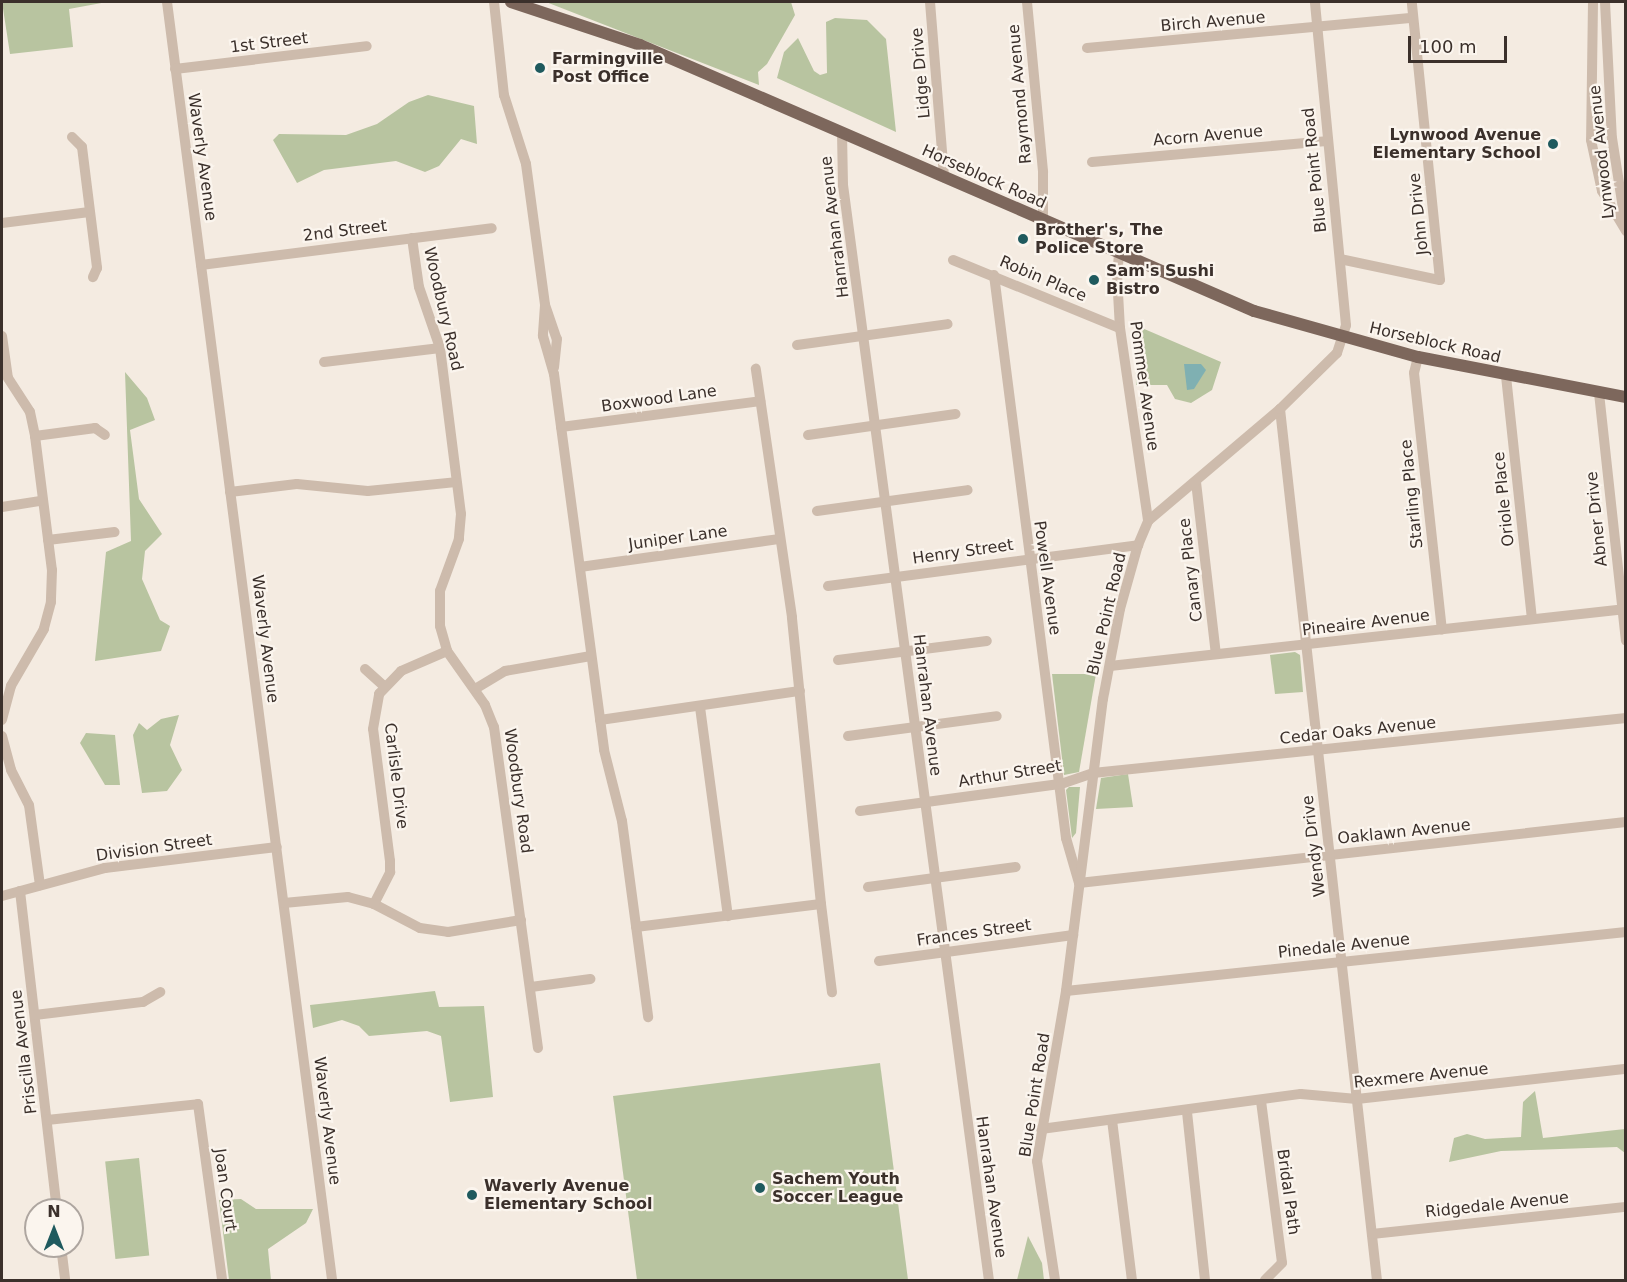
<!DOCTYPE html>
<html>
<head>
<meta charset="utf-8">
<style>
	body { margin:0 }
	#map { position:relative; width:1627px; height:1282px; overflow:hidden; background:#f4ebe1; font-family:"DejaVu Sans",sans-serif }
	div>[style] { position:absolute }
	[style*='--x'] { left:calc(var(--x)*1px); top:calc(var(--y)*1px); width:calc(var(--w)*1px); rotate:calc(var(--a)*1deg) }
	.green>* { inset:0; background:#b8c4a0; transform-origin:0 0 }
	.water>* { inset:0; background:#7fb0b2 }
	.minor>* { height:10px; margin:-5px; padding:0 5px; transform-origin:5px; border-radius:5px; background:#cdbbac }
	.major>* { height:12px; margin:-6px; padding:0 6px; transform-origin:6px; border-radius:6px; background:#7d675c }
	.dots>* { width:16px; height:16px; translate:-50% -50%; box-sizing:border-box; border:3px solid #fbf5ee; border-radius:50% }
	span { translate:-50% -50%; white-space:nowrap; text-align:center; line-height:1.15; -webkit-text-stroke:4.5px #fbf5ee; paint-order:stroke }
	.street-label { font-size:16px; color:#3b302b }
	.poi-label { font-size:16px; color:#3b302b; font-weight:700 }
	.left { translate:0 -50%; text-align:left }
	.right { translate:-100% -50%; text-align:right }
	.frame { position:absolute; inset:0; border:3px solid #3b302b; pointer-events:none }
	.north { position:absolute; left:24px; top:1198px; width:60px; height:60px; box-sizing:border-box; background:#fbf5ee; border:2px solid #aea6a0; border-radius:50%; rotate:0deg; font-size:16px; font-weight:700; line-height:24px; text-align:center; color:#3b302b }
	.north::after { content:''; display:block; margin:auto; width:21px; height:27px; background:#1f5a5e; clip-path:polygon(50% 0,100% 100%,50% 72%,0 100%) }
	.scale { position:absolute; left:1408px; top:36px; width:99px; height:27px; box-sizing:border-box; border:3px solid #3b302b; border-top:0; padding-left:8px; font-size:18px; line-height:21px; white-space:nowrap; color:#3b302b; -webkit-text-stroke:4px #fbf5ee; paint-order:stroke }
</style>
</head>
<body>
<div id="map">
	<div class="green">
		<i style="clip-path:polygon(2px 2px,107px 2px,69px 9px,73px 47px,10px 54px)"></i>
		<i style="clip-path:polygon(546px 2px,791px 2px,795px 15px,767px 64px,758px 72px,759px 85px)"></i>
		<i style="clip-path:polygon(835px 18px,867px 20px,886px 39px,896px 132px,777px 78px,784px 52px,798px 38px,814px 71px,820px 75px,827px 73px,826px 22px)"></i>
		<i style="clip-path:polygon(428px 95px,474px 106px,477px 144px,461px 139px,439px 166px,425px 172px,396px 161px,324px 170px,297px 183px,273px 140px,279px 134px,346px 135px,377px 124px,409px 102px)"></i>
		<i style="clip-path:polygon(1135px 325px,1221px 362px,1212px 390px,1191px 403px,1175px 399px,1167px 385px,1136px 385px)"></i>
		<i style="clip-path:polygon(125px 372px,147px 398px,155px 420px,130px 430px,139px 499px,162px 534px,145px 551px,142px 579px,160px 620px,170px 626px,161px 651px,95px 661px,106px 552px,131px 541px)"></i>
		<i style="clip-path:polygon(1295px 652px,1300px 655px,1303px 692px,1275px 694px,1270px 655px)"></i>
		<i style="clip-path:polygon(1052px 674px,1096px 674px,1079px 772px,1064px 775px)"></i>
		<i style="clip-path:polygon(179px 715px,170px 745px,182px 770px,167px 791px,142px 793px,133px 735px,139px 723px,147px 730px,161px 719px)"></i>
		<i style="clip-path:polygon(86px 733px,115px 735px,120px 785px,105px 785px,80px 743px)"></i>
		<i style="clip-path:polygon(1128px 774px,1133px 807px,1096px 809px,1101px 778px)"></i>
		<i style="clip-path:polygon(1069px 787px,1080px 787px,1076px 833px,1072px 838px,1066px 790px)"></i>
		<i style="clip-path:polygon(435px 991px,439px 1007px,484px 1006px,493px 1097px,450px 1102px,441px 1036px,427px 1031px,369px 1036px,359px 1026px,342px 1020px,313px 1028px,310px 1005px)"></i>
		<i style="clip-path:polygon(880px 1063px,908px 1280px,637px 1280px,613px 1096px)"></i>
		<i style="clip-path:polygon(1535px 1091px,1543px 1138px,1625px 1129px,1625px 1153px,1617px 1147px,1501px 1151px,1449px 1162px,1454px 1138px,1467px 1134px,1485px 1139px,1521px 1137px,1523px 1102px)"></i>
		<i style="left:139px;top:1158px;width:98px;height:34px;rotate:84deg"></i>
		<i style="clip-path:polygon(241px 1199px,256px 1209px,313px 1209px,306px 1223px,268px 1249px,271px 1280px,229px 1280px,219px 1200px)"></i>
		<i style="clip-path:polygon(1028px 1236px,1042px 1263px,1044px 1280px,1017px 1280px)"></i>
	</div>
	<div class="water">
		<i style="clip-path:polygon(1184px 364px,1201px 364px,1206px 370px,1194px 389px,1187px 390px)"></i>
	</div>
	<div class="minor">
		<i style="--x:167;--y:2;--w:1289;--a:82.64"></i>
		<i style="--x:494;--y:2;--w:94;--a:83.9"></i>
		<i style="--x:504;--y:95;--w:72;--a:72.3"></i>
		<i style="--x:526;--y:164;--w:142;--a:82.3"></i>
		<i style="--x:545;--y:305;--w:31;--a:94"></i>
		<i style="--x:543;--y:336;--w:40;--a:74"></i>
		<i style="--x:554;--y:374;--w:379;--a:82.4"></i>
		<i style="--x:604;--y:750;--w:73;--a:75.8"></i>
		<i style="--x:622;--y:821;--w:198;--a:82.4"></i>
		<i style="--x:930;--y:2;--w:176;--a:85.4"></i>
		<i style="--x:1027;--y:2;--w:171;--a:84.6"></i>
		<i style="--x:1043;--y:172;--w:48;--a:90"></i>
		<i style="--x:1593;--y:2;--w:138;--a:90.8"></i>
		<i style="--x:1591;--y:140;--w:52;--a:77.8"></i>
		<i style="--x:1602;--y:191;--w:47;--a:59"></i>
		<i style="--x:1605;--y:2;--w:136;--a:87.1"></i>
		<i style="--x:1612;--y:138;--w:90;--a:81.1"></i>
		<i style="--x:1087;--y:48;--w:327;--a:-5.3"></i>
		<i style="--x:175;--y:69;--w:193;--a:-6.8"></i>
		<i style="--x:842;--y:133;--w:52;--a:88.9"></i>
		<i style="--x:843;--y:185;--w:1105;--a:82.41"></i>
		<i style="--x:72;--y:137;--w:14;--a:45"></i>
		<i style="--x:82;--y:147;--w:122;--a:82.9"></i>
		<i style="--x:97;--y:268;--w:10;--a:114"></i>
		<i style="--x:1092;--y:162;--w:235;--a:-5.1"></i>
		<i style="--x:2;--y:223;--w:88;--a:-7.2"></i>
		<i style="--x:412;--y:238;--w:49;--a:81.9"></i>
		<i style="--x:419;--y:287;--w:65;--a:71"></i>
		<i style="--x:440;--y:348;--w:167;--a:82.8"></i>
		<i style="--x:461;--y:514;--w:25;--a:95"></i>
		<i style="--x:459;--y:539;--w:55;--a:110.1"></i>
		<i style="--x:440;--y:591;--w:35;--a:90"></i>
		<i style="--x:440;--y:626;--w:26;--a:74"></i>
		<i style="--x:447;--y:651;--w:66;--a:54.9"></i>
		<i style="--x:485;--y:705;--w:24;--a:68"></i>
		<i style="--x:494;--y:727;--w:324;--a:82.2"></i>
		<i style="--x:1119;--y:254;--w:21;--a:95"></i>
		<i style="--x:1117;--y:275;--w:53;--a:86.8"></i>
		<i style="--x:1120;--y:328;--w:195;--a:81.7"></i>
		<i style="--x:1340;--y:259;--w:102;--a:11.9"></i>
		<i style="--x:1440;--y:280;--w:279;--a:-95.8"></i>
		<i style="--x:953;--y:260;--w:180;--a:22.2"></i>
		<i style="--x:201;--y:265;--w:293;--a:-7.2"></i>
		<i style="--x:994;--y:275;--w:568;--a:82.71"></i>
		<i style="--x:1066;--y:838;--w:47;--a:73.9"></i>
		<i style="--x:1079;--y:883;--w:550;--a:-6.36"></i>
		<i style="--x:545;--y:305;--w:36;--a:71"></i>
		<i style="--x:557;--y:339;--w:29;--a:96"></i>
		<i style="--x:2;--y:336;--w:42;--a:81.9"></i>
		<i style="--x:8;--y:378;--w:40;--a:57.1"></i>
		<i style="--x:30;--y:412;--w:25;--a:78"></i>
		<i style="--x:35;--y:436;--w:135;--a:82.8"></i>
		<i style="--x:52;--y:570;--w:32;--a:92"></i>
		<i style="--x:51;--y:602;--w:28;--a:105"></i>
		<i style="--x:44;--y:629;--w:66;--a:120.1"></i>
		<i style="--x:11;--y:686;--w:35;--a:105"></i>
		<i style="--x:797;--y:345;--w:152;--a:-7.9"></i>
		<i style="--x:1418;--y:357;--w:16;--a:104"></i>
		<i style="--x:1414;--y:373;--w:258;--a:83.8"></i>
		<i style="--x:324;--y:362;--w:117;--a:-6.9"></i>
		<i style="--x:1506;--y:376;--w:244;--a:83.9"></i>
		<i style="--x:1599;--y:393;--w:249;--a:83.8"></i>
		<i style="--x:1280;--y:409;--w:876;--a:83.65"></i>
		<i style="--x:561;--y:427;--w:201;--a:-7.4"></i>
		<i style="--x:808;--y:435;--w:149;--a:-8.1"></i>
		<i style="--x:35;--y:436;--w:61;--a:-7.6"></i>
		<i style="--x:95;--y:428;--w:12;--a:35"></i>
		<i style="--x:1196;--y:482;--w:173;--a:83.4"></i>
		<i style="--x:230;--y:492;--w:67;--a:-6.8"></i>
		<i style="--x:297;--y:484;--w:71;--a:5.6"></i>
		<i style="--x:368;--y:491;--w:88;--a:-5.8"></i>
		<i style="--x:2;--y:507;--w:39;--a:-9"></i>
		<i style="--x:817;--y:511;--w:152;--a:-7.9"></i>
		<i style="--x:48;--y:540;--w:67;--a:-6.8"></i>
		<i style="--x:580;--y:567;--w:202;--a:-8"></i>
		<i style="--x:828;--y:586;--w:313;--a:-7.5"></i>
		<i style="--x:838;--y:660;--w:150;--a:-7.3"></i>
		<i style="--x:1110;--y:666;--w:519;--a:-6.3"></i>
		<i style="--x:365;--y:669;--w:25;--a:42"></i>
		<i style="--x:475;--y:689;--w:35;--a:-31"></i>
		<i style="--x:505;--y:671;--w:87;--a:-9.9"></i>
		<i style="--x:700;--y:707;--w:211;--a:82.4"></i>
		<i style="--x:600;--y:720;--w:202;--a:-8.3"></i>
		<i style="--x:2;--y:736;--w:35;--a:75"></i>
		<i style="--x:11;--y:770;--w:39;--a:63"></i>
		<i style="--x:29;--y:805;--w:81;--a:82.2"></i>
		<i style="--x:848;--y:736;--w:150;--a:-7.6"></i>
		<i style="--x:860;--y:811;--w:203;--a:-7.7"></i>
		<i style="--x:1061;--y:784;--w:34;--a:-19"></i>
		<i style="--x:1093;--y:773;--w:536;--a:-5.89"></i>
		<i style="--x:868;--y:887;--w:149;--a:-7.7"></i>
		<i style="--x:20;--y:891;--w:321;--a:83.4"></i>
		<i style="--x:2;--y:896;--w:107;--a:-15.2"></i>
		<i style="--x:105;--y:868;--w:173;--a:-7"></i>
		<i style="--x:284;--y:903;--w:64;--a:-5.4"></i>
		<i style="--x:348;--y:897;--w:27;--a:15"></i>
		<i style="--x:374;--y:904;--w:52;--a:27.6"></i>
		<i style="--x:420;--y:928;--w:28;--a:8"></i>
		<i style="--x:448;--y:932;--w:74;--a:-9.3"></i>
		<i style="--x:374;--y:904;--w:36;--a:-63"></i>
		<i style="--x:390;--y:872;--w:11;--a:-90"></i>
		<i style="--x:390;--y:861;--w:133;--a:-97.3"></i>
		<i style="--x:373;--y:729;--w:36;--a:-80"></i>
		<i style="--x:379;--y:694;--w:32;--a:-46"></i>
		<i style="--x:401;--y:671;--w:50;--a:-23.5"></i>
		<i style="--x:821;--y:904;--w:89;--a:82.9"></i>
		<i style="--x:636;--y:927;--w:186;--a:-7.1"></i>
		<i style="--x:821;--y:904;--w:288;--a:-95.8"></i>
		<i style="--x:792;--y:617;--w:251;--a:-98.3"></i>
		<i style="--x:879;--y:961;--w:196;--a:-7.6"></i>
		<i style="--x:531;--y:987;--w:60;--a:-7.7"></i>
		<i style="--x:1066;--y:991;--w:563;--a:-6.01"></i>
		<i style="--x:35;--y:1015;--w:109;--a:-6.9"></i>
		<i style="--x:143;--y:1002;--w:20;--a:-30"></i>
		<i style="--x:1261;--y:1101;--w:163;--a:82.6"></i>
		<i style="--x:1282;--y:1263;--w:24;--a:135"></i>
		<i style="--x:1187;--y:1112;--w:169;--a:83.9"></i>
		<i style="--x:47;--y:1120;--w:152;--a:-6"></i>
		<i style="--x:198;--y:1104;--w:178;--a:82.2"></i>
		<i style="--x:1112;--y:1120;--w:161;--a:82.9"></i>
		<i style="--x:1041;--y:1129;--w:262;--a:-7.7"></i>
		<i style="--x:1301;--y:1094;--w:56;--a:5.1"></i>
		<i style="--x:1357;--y:1099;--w:271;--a:-6.4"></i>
		<i style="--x:1372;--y:1234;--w:255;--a:-6.1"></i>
		<i style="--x:61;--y:1246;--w:34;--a:83"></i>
		<i style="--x:1055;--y:1280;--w:120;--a:-98.6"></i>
		<i style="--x:1037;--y:1161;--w:172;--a:-80.3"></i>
		<i style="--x:1066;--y:991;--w:294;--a:-82.8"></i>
		<i style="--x:1103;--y:699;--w:92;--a:-79.3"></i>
		<i style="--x:1120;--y:609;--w:66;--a:-74.3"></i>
		<i style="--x:1138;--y:545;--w:26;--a:-67"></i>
		<i style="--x:1148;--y:521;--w:173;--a:-40.3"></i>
		<i style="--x:1280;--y:409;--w:80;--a:-44.5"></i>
		<i style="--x:1337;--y:353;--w:29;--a:-72"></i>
		<i style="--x:1346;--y:325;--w:324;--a:-95.5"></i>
	</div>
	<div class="major">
		<i style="--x:511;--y:2;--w:136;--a:18.4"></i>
		<i style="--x:640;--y:45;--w:669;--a:23.42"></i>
		<i style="--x:1254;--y:311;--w:170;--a:15.7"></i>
		<i style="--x:1418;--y:357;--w:212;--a:10.9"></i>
	</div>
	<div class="dots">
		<i style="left:540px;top:68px;background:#1f5a5e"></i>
		<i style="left:1553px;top:144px;background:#1f5a5e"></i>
		<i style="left:1023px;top:239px;background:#1f5a5e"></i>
		<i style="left:1094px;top:280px;background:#1f5a5e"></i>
		<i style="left:760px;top:1188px;background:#1f5a5e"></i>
		<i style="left:472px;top:1195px;background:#1f5a5e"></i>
	</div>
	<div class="street-label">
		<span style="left:1213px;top:22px;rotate:-5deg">Birch Avenue</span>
		<span style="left:269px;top:43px;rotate:-7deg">1st Street</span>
		<span style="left:921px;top:73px;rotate:-95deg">Lidge Drive</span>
		<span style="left:1020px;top:94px;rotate:-95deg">Raymond Avenue</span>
		<span style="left:1208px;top:136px;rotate:-5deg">Acorn Avenue</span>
		<span style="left:1602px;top:152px;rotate:-96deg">Lynwood Avenue</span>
		<span style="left:202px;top:157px;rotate:82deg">Waverly Avenue</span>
		<span style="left:1315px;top:170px;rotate:-96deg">Blue Point Road</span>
		<span style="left:984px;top:177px;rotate:24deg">Horseblock Road</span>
		<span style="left:1419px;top:214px;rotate:-96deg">John Drive</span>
		<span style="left:835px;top:227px;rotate:-97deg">Hanrahan Avenue</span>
		<span style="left:345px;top:231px;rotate:-7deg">2nd Street</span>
		<span style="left:1043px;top:279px;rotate:23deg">Robin Place</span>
		<span style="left:443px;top:309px;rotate:77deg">Woodbury Road</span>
		<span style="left:1435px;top:343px;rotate:13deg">Horseblock Road</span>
		<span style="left:1144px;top:386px;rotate:82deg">Pommer Avenue</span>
		<span style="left:659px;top:399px;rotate:-8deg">Boxwood Lane</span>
		<span style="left:1412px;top:494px;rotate:-96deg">Starling Place</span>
		<span style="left:1504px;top:499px;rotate:-96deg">Oriole Place</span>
		<span style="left:1597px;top:519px;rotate:-96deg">Abner Drive</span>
		<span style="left:678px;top:538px;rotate:-8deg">Juniper Lane</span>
		<span style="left:963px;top:552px;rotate:-8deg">Henry Street</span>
		<span style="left:1191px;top:570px;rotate:-97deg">Canary Place</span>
		<span style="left:1047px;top:578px;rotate:82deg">Powell Avenue</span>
		<span style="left:1107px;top:614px;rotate:-77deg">Blue Point Road</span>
		<span style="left:1366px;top:623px;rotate:-7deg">Pineaire Avenue</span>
		<span style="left:265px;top:639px;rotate:83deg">Waverly Avenue</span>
		<span style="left:927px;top:705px;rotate:83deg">Hanrahan Avenue</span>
		<span style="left:1358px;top:731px;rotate:-6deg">Cedar Oaks Avenue</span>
		<span style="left:1010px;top:774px;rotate:-9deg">Arthur Street</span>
		<span style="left:396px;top:776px;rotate:83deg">Carlisle Drive</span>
		<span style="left:518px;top:791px;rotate:82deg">Woodbury Road</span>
		<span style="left:1404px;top:832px;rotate:-6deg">Oaklawn Avenue</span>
		<span style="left:1314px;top:846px;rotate:-97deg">Wendy Drive</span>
		<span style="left:154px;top:848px;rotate:-8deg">Division Street</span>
		<span style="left:974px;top:933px;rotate:-8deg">Frances Street</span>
		<span style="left:1344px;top:946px;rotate:-6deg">Pinedale Avenue</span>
		<span style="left:24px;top:1052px;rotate:-97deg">Priscilla Avenue</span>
		<span style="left:1421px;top:1076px;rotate:-6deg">Rexmere Avenue</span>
		<span style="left:1035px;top:1095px;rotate:-81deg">Blue Point Road</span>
		<span style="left:327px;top:1121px;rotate:83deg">Waverly Avenue</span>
		<span style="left:991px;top:1187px;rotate:82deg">Hanrahan Avenue</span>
		<span style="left:225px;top:1190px;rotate:82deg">Joan Court</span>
		<span style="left:1288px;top:1192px;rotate:82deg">Bridal Path</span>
		<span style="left:1497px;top:1205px;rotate:-6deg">Ridgedale Avenue</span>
	</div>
	<div class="poi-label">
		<span class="left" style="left:552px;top:68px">Farmingville<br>Post Office</span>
		<span class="right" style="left:1541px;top:144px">Lynwood Avenue<br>Elementary School</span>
		<span class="left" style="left:1035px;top:239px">Brother's, The<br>Police Store</span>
		<span class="left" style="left:1106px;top:280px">Sam's Sushi<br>Bistro</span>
		<span class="left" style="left:772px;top:1188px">Sachem Youth<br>Soccer League</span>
		<span class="left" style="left:484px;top:1195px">Waverly Avenue<br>Elementary School</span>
	</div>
	<div class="frame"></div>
	<div class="north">N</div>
	<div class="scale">100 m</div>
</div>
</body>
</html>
